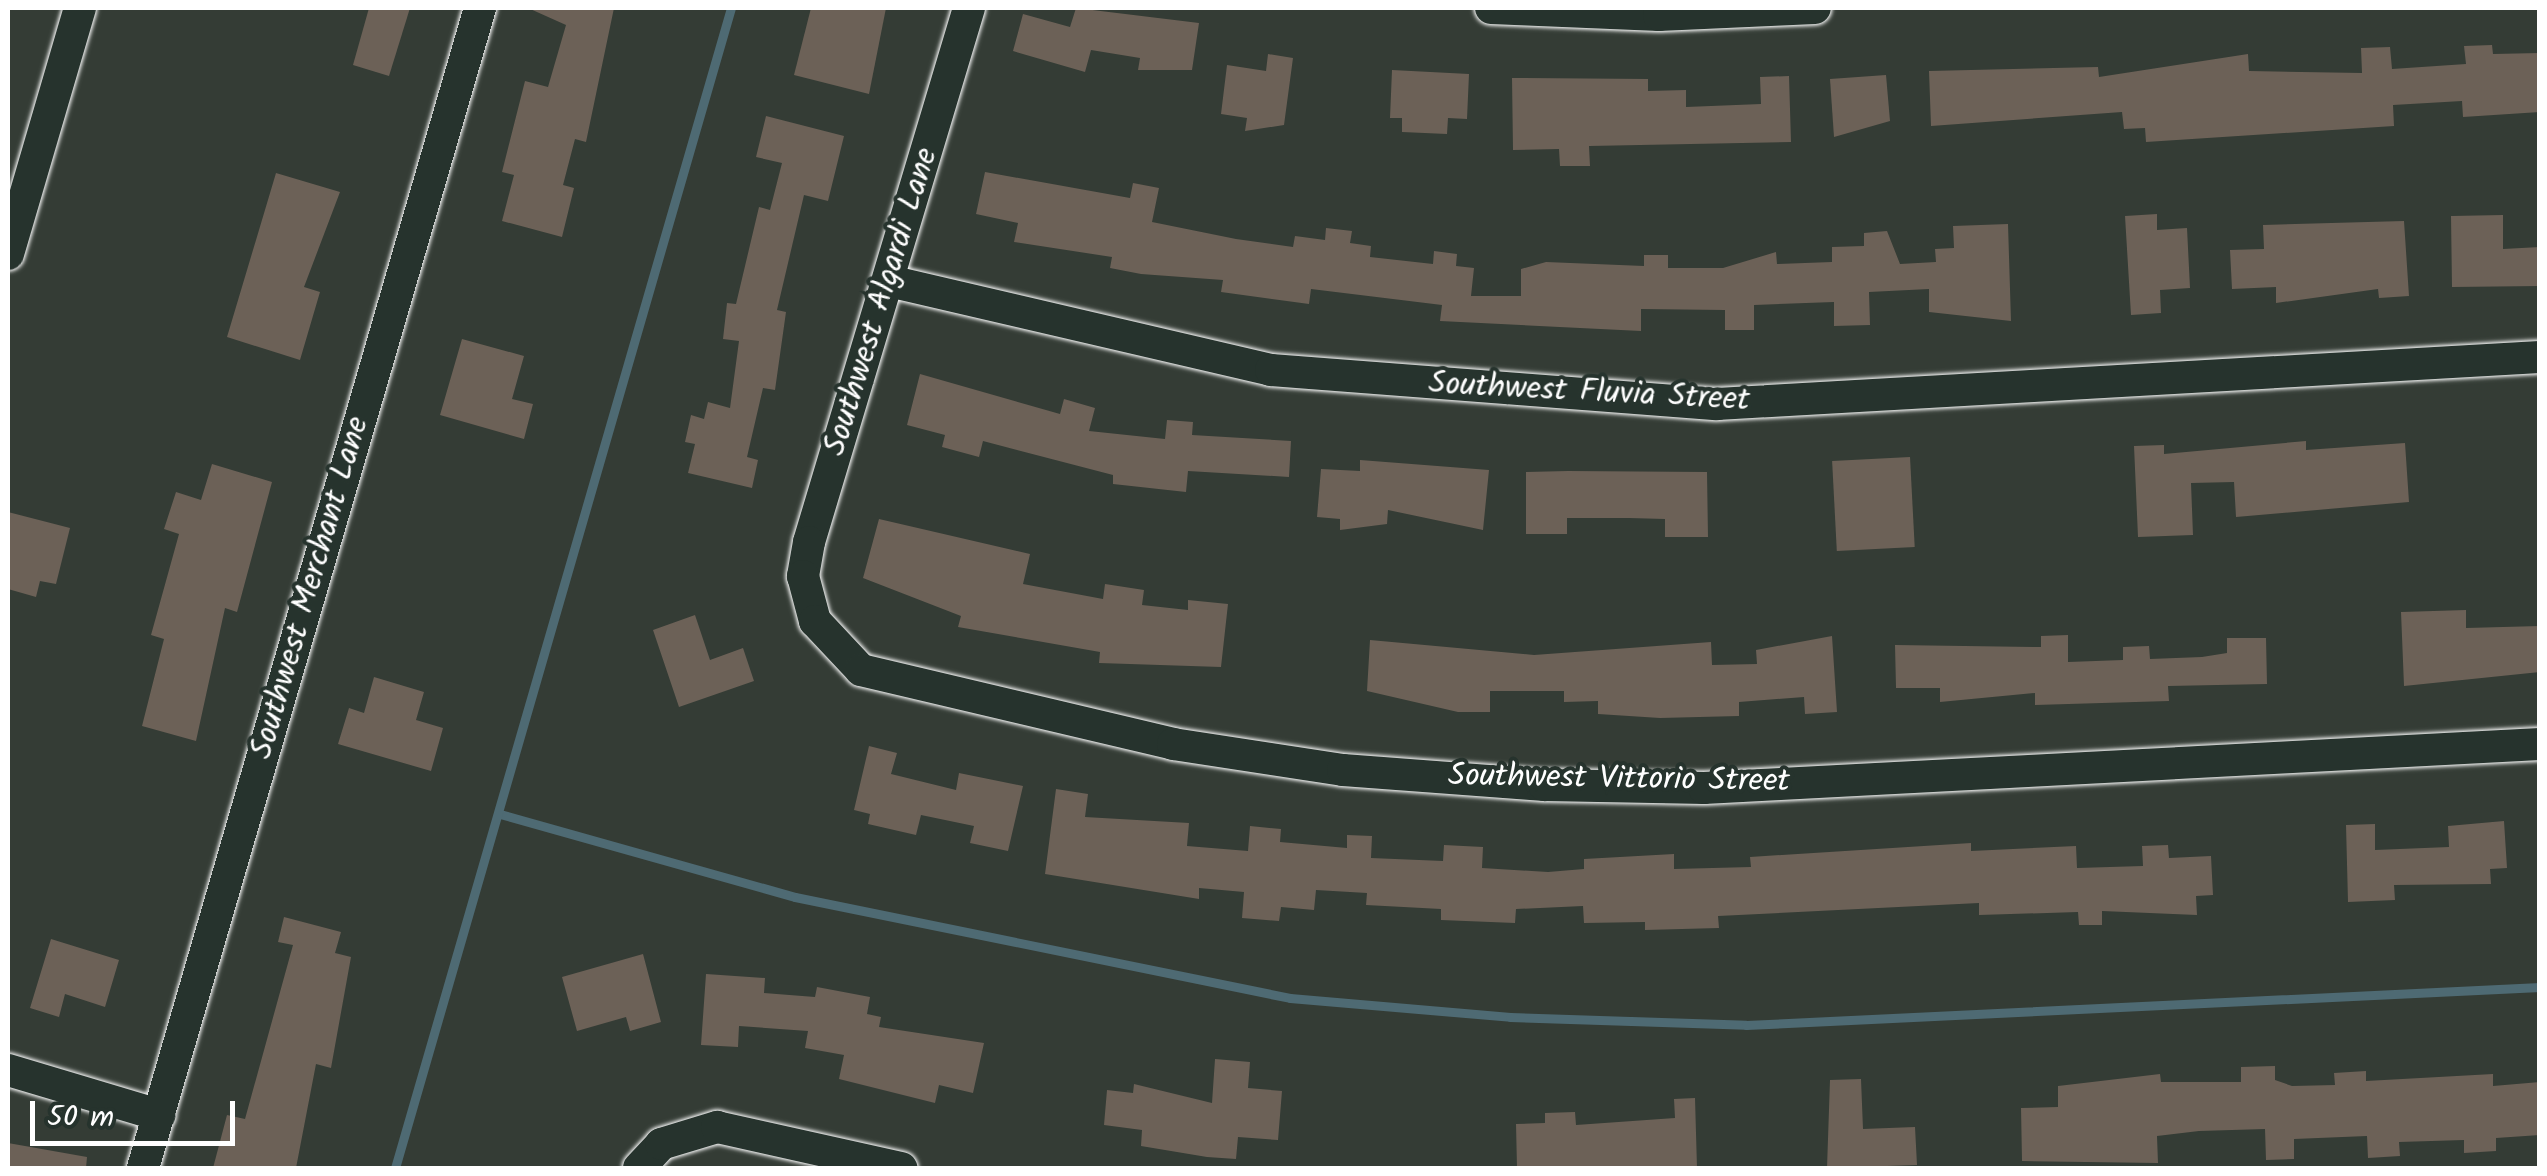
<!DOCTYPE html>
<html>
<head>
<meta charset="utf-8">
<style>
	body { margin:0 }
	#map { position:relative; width:2547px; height:1176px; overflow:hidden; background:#343c35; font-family:Kalam,sans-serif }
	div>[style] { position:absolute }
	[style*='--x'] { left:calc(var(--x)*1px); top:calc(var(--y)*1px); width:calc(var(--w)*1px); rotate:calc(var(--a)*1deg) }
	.stream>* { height:9px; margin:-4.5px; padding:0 4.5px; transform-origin:4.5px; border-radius:4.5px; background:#4e6a73 }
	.building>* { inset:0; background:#6c6157; transform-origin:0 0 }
	.roads { filter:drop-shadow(0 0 2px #fff) drop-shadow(0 0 2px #fff) }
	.minor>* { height:32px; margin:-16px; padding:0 16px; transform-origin:16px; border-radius:16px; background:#26332d }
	span { translate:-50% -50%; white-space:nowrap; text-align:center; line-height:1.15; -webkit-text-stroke:8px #26332d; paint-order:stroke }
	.street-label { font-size:32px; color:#fff }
	.frame { position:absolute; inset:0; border:10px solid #fff; pointer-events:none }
	.scale { position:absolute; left:30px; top:1101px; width:205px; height:45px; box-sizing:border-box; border:5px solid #fff; border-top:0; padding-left:12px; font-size:30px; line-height:35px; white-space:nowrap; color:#fff; -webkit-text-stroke:8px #26332d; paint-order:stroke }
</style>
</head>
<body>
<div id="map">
	<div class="stream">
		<i style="--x:500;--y:814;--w:306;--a:15.7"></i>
		<i style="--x:795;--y:897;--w:505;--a:11.53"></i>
		<i style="--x:1290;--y:998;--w:221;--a:4.9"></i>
		<i style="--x:1510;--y:1017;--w:236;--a:1.9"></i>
		<i style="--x:1746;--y:1025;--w:795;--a:-2.74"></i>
		<i style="--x:395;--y:1168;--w:1208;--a:-73.85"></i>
	</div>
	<div class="building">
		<i style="clip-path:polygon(369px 8px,410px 8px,389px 76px,353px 65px)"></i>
		<i style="clip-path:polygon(528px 8px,614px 8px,586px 142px,575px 139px,563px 185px,574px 188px,562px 237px,502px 221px,514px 175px,502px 172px,525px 81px,548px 87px,566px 25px)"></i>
		<i style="clip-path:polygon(811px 8px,886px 8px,869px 94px,794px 75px)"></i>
		<i style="clip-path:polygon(1076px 8px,1199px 23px,1192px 70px,1138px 70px,1140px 58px,1091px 50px,1085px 72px,1013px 51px,1023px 14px,1070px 27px)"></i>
		<i style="clip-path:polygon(2492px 45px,2493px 54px,2540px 53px,2540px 112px,2463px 117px,2462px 101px,2393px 105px,2394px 126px,2146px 142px,2145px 128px,2124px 129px,2122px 112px,1931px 126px,1929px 71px,2098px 67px,2099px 77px,2248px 54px,2249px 71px,2362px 73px,2361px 48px,2390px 47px,2392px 69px,2466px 64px,2464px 46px)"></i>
		<i style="clip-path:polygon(1268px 54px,1293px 58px,1284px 125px,1245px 131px,1247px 118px,1221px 114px,1227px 65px,1266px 71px)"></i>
		<i style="clip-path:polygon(1392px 70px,1469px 74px,1467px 119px,1448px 118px,1447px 134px,1402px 132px,1402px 118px,1390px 118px)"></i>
		<i style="clip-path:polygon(1886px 75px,1890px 121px,1834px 137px,1830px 79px)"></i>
		<i style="clip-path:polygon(1789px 76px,1791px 142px,1589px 146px,1590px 166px,1560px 166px,1559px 149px,1513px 150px,1512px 78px,1648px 79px,1648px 91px,1686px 90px,1686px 107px,1761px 104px,1760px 77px)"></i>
		<i style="clip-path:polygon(766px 116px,844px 136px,828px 201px,804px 195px,777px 310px,786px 312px,775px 390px,763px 388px,747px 457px,758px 460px,752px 488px,688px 473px,695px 444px,685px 442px,691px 415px,704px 419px,708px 402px,730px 408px,739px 341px,723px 339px,727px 303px,736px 304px,759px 207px,770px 210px,782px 163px,756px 157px)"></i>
		<i style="clip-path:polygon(985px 172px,1130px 198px,1133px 183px,1159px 188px,1152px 222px,1236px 239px,1293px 247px,1295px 236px,1325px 240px,1326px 228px,1352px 231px,1350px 243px,1371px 246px,1370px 257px,1433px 264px,1434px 251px,1457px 254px,1456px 266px,1474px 268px,1471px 296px,1521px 296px,1521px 269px,1546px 262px,1644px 266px,1644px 255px,1668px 255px,1668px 268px,1723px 268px,1776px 252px,1777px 264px,1832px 262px,1832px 247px,1864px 246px,1864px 233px,1887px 231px,1900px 264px,1936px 262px,1935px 249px,1954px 248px,1953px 226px,2008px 224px,2011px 321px,1929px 312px,1929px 289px,1869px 292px,1870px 325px,1834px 326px,1834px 302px,1754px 305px,1754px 330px,1725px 330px,1725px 310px,1641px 309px,1641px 331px,1440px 321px,1442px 305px,1311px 289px,1309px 304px,1221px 292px,1223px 280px,1141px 274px,1110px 268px,1112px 257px,1014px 242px,1018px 223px,976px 214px)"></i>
		<i style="clip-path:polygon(276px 173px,340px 192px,304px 287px,320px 292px,300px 360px,227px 337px)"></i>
		<i style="clip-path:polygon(2157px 214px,2157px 230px,2187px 228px,2190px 288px,2160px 290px,2161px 313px,2131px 315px,2125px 216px)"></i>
		<i style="clip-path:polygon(2503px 215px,2503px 249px,2540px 247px,2540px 286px,2452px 287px,2451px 216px)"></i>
		<i style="clip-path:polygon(2404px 221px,2409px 296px,2379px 298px,2378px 289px,2276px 303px,2276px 287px,2232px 289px,2230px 250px,2264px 249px,2263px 225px)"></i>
		<i style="clip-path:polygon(462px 339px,524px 356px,512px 399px,533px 404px,524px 439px,440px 415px)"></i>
		<i style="clip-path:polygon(920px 374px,1060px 414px,1064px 399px,1095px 408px,1089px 431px,1165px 439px,1167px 420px,1193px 422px,1192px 435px,1291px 441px,1289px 477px,1188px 471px,1186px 492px,1113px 484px,1113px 475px,983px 441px,979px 457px,942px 447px,945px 435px,907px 425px)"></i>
		<i style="clip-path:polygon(2306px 441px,2306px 450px,2405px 443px,2409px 502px,2236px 517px,2234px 482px,2191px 483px,2193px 535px,2138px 537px,2134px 446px,2164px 445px,2164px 454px)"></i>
		<i style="left:1910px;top:457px;width:90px;height:78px;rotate:87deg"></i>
		<i style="clip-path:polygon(1360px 460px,1489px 470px,1483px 530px,1388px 510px,1387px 524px,1340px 530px,1340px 519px,1317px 517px,1321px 469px,1360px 471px)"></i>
		<i style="clip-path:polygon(212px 464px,272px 482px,237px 612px,225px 608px,196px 741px,142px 726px,164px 639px,151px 635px,179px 534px,164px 529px,176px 492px,201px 500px)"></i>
		<i style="clip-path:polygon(1568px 471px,1707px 472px,1708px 537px,1665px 537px,1665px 519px,1629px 518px,1567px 518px,1567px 534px,1526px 534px,1526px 472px)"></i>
		<i style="clip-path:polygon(8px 512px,70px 528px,56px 584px,40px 581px,36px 597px,8px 589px)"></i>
		<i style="clip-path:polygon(879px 519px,1030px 554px,1023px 584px,1103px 599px,1105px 584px,1144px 590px,1142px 605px,1188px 610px,1188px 600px,1228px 604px,1221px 667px,1099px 663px,1100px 652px,958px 627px,961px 616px,863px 578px)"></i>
		<i style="clip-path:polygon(2466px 610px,2466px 628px,2540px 626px,2540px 672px,2404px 686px,2401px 612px)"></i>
		<i style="clip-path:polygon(695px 615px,710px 660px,743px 648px,754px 681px,679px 707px,653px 630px)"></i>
		<i style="clip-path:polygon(2068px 635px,2068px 662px,2123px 660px,2123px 647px,2149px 646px,2150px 659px,2202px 657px,2227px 653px,2227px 638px,2266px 638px,2267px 684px,2168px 686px,2169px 701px,2035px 705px,2035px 693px,1940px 702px,1940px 688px,1896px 688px,1895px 645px,2041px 647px,2041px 636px)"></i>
		<i style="clip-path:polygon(1832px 636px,1837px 712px,1805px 714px,1804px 697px,1739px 702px,1739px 716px,1660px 718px,1598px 714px,1598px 701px,1564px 702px,1564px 691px,1490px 691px,1490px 712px,1458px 712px,1367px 691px,1370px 640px,1534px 655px,1711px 642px,1712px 665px,1757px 664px,1756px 650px)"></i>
		<i style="clip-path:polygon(374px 677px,424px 692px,416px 720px,443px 728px,431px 771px,338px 744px,349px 708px,364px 713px)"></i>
		<i style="clip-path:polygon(869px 746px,897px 753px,891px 774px,956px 790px,959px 773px,1023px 786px,1008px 851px,970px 843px,974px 826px,921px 815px,916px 835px,868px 824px,870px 814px,854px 810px)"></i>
		<i style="clip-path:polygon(1056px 789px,1088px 794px,1085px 817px,1189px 823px,1187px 846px,1248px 851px,1250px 826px,1281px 829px,1280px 842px,1347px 848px,1347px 835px,1372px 836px,1371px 858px,1443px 861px,1444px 845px,1483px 847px,1482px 868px,1548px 872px,1584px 869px,1584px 859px,1674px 854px,1674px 869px,1751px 867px,1750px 857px,1971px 843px,1971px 851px,2076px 846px,2077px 868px,2143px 866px,2142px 846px,2168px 845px,2169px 858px,2211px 856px,2213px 895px,2196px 896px,2197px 915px,2102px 911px,2102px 925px,2079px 925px,2078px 912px,1979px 915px,1979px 903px,1718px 916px,1719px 928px,1645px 930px,1645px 922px,1584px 923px,1583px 906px,1516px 909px,1515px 923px,1441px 920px,1441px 909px,1366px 905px,1367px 893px,1316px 890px,1314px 910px,1281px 907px,1279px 921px,1242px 918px,1244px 892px,1199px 888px,1199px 899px,1045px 874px)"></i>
		<i style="clip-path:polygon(2504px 821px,2507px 868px,2490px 869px,2491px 884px,2394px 885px,2395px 900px,2348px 902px,2346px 825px,2375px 824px,2375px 850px,2449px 847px,2448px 826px)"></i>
		<i style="clip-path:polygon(284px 917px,341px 932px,335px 953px,351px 957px,331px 1068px,316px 1064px,296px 1168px,213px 1168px,227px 1115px,245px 1119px,293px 945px,278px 942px)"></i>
		<i style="clip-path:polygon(51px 939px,119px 960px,105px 1007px,65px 994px,59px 1017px,30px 1008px)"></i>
		<i style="clip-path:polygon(643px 954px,661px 1022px,630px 1031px,626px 1017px,577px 1031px,562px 977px)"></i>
		<i style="clip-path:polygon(706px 974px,765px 978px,764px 993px,815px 997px,817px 987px,870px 997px,867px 1014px,881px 1017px,879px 1027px,984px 1043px,973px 1093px,939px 1085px,935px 1103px,839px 1079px,844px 1055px,805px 1048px,808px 1031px,739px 1026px,738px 1047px,701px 1045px)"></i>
		<i style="clip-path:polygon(1215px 1059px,1250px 1062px,1248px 1088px,1282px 1091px,1278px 1140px,1238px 1137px,1236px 1159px,1207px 1157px,1141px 1146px,1142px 1130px,1104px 1125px,1107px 1090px,1133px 1093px,1134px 1084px,1212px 1103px)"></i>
		<i style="clip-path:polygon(2275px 1066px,2275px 1080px,2292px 1086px,2335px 1085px,2334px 1073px,2366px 1071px,2366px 1081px,2493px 1074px,2493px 1086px,2540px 1082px,2540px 1135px,2496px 1138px,2496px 1151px,2464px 1153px,2464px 1140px,2399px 1142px,2400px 1156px,2368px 1158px,2367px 1136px,2294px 1139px,2294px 1159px,2266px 1160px,2265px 1129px,2199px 1131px,2157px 1136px,2158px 1163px,2022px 1161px,2021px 1108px,2058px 1107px,2058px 1086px,2160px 1074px,2161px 1082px,2241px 1082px,2241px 1067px)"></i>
		<i style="clip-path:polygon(1861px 1079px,1863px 1129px,1915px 1127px,1917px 1165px,1827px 1168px,1830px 1080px)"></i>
		<i style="clip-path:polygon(1695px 1098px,1697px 1168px,1517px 1168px,1516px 1124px,1545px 1123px,1545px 1113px,1575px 1112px,1576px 1125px,1675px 1118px,1674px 1099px)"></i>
		<i style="clip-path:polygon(8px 1143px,87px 1157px,86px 1168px,8px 1168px)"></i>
	</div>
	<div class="roads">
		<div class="minor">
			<i style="--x:969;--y:8;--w:557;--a:106.68"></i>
			<i style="--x:809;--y:542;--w:35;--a:100"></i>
			<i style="--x:803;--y:576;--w:47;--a:75.1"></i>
			<i style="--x:815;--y:621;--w:67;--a:46.8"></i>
			<i style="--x:861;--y:670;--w:321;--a:13.3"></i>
			<i style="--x:1173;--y:744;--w:172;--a:8.7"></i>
			<i style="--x:1343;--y:770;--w:202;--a:4.3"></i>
			<i style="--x:1544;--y:785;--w:160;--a:1.1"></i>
			<i style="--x:1704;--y:788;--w:837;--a:-3.01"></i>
			<i style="--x:1491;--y:8;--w:168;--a:2.4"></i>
			<i style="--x:1659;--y:15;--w:156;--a:-2.6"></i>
			<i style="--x:8;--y:254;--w:256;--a:-73.7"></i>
			<i style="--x:889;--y:281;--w:392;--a:13.1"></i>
			<i style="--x:1271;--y:370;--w:447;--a:4.4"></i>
			<i style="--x:1717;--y:404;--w:824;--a:-3.27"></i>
			<i style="--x:8;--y:1070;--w:158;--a:16.6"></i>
			<i style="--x:143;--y:1168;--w:1208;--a:-73.8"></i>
			<i style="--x:639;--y:1168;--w:33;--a:-47"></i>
			<i style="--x:661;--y:1144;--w:59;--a:-16.9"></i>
			<i style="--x:717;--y:1127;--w:189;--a:12.6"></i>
		</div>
	</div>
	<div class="street-label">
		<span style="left:882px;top:302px;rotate:-73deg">Southwest Algardi Lane</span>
		<span style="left:1589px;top:393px;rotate:3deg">Southwest Fluvia Street</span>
		<span style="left:311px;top:588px;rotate:-74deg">Southwest Merchant Lane</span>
		<span style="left:1619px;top:780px;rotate:1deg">Southwest Vittorio Street</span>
	</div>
	<div class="frame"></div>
	<div class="scale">50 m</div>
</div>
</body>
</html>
